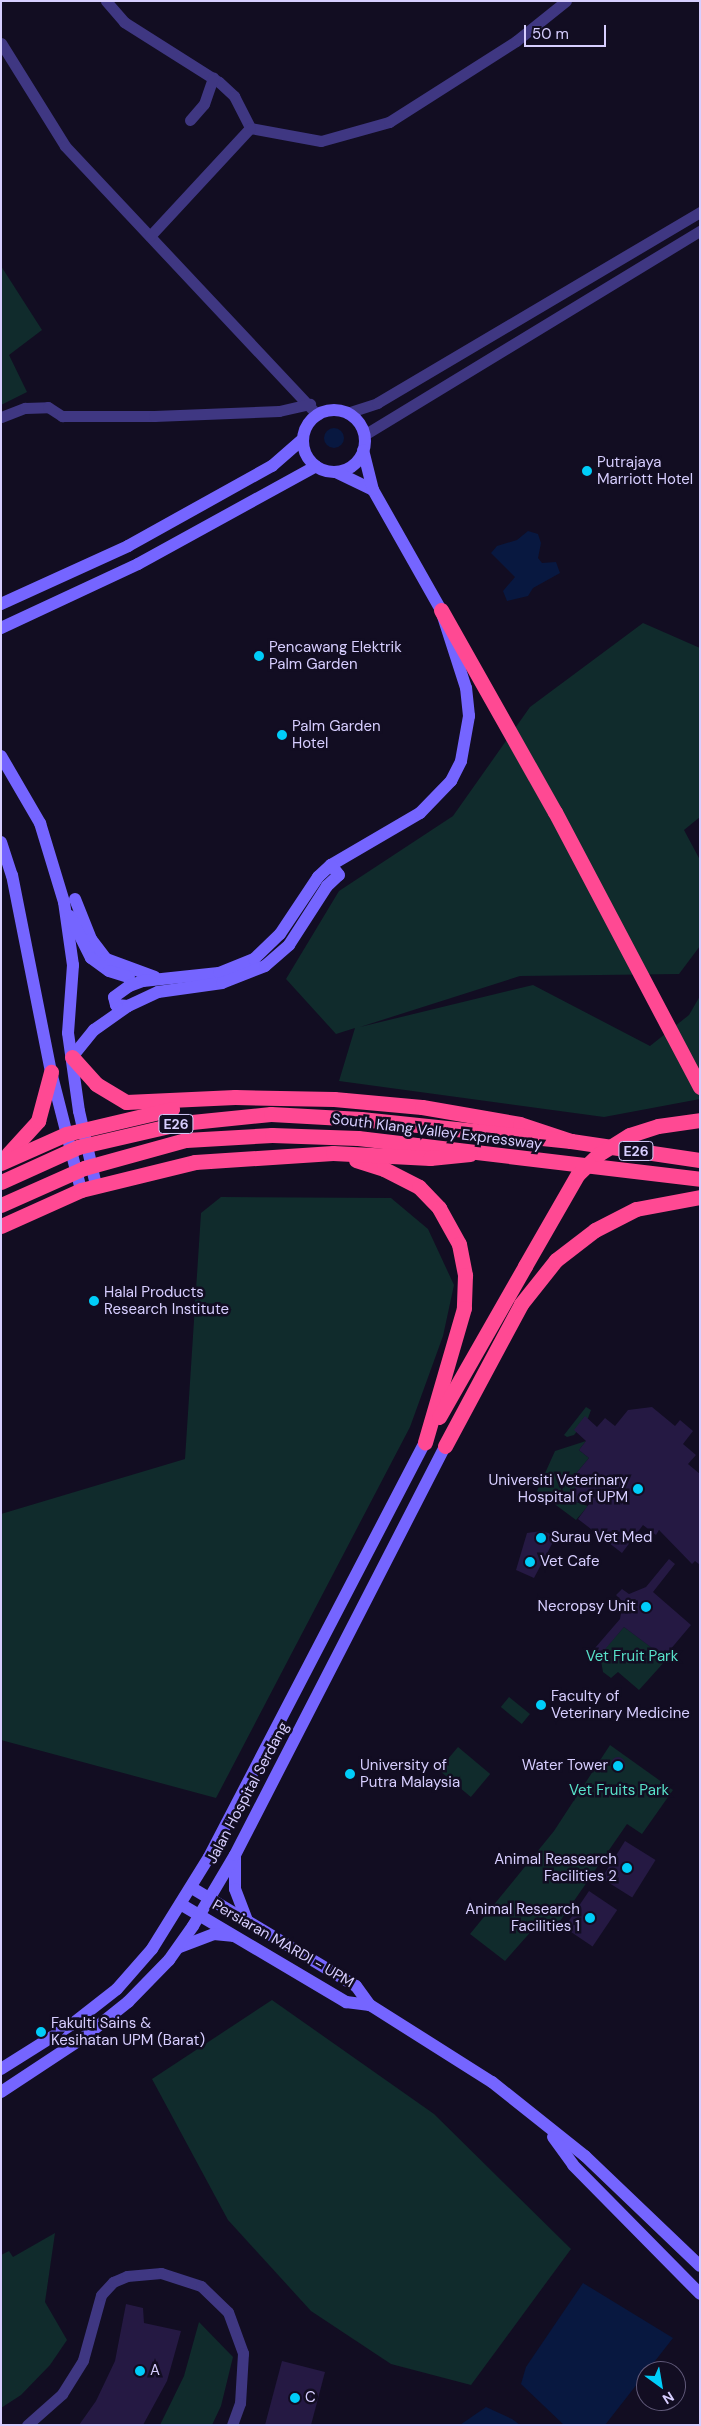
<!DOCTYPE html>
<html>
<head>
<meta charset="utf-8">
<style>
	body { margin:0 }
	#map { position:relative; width:701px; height:2426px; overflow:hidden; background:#120d22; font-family:"DM Sans",sans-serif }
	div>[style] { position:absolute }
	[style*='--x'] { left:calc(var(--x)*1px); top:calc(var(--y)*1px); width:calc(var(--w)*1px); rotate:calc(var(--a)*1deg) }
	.green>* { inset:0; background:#102b2c; transform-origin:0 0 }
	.water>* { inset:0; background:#081840 }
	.round { border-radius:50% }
	.building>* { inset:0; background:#251943; transform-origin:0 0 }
	.street>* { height:11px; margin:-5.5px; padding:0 5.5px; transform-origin:5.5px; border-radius:5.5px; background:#3f3782 }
	.secondary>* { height:12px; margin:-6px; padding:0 6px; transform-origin:6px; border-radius:6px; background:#7565ff }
	.secondary>.ring { margin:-6px; padding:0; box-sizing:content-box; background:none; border:12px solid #7565ff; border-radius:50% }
	.highway>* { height:15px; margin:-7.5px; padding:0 7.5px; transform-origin:7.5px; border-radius:7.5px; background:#ff4993 }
	.highway-bridge>* { height:15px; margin:-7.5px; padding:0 7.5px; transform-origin:7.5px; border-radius:7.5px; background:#ff4993 }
	.dots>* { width:14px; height:14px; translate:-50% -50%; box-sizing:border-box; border:2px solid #120d22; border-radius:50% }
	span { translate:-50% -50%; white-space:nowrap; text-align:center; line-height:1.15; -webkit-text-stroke:5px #120d22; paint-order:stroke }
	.shield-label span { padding:1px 4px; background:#120d22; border:1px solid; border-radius:4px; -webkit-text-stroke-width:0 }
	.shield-label { font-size:14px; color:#d7ceff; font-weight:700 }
	.poi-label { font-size:15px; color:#d7ceff }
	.left { translate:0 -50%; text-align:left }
	.right { translate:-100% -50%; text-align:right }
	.street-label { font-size:15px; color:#d7ceff }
	.park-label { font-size:15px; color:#58e1c9 }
	.frame { position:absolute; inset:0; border:2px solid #d7ceff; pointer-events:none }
	.north { position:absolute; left:636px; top:2361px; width:50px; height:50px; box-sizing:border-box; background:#120d22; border:1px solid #615a7a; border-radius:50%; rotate:148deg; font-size:14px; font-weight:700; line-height:20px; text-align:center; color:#d7ceff }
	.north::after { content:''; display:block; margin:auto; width:18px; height:22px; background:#00cdf9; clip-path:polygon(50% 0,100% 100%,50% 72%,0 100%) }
	.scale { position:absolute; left:524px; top:25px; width:82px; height:22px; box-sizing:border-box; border:2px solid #d7ceff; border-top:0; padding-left:6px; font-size:15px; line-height:18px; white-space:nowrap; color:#d7ceff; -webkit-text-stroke:4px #120d22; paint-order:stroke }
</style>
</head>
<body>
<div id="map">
	<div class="green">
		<i style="clip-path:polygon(1px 266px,42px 330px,9px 355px,27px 392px,1px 405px)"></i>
		<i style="clip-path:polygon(643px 623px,700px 648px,700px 817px,684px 830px,700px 860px,700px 946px,679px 974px,520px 976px,360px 1027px,533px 985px,650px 1046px,689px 1015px,700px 996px,700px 1099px,604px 1117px,339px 1081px,355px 1028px,336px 1034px,286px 979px,339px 891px,453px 816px,530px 707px)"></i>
		<i style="clip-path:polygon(221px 1197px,391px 1198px,428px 1229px,454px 1285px,443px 1336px,410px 1427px,216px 1798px,1px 1740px,1px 1514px,185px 1459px,201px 1213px)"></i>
		<i style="clip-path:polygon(586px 1407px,591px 1410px,588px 1418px,574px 1435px,567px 1437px,564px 1435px)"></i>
		<i style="clip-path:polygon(586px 1441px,579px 1450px,589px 1458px,574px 1476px,576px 1502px,588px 1506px,576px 1520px,537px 1491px,555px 1451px)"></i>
		<i style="clip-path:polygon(624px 1627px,667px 1659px,639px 1690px,618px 1672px,611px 1678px,603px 1672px,601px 1661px,595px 1660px)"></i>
		<i style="left:509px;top:1697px;width:27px;height:13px;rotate:39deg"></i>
		<i style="clip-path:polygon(610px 1745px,673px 1790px,642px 1834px,627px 1824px,556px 1927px,542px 1919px,505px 1961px,470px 1934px,554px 1831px)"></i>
		<i style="left:458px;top:1747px;width:42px;height:30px;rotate:40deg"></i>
		<i style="clip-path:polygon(272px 2000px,434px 2114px,571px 2249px,471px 2385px,391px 2364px,311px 2311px,228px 2220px,152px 2079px)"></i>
		<i style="clip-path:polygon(55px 2233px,45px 2302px,67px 2340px,50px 2365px,21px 2395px,1px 2408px,1px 2255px,9px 2251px,13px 2257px)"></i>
		<i style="clip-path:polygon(199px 2322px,233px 2357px,221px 2406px,212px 2425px,160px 2425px,184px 2376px)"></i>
	</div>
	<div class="water">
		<i class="round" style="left:324px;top:428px;width:20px;height:20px"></i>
		<i style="clip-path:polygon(528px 531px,538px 534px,541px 543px,538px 558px,542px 563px,556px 562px,560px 573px,533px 588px,528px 596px,507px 601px,503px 591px,515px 577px,491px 553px,497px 546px,517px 540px)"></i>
		<i style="clip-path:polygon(583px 2283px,673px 2338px,605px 2425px,564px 2425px,521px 2384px,526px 2367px)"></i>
		<i style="clip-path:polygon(486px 2407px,512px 2419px,520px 2425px,460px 2425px)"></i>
	</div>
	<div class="building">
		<i style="clip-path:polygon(652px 1407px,675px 1426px,680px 1420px,693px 1431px,683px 1444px,696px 1455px,688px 1464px,700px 1474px,700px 1565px,695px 1561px,692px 1564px,659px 1530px,656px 1535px,643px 1525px,622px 1553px,578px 1519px,592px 1500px,576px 1502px,574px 1476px,589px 1458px,579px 1450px,586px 1441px,574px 1430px,585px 1416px,597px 1427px,605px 1418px,615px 1426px,628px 1410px)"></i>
		<i style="clip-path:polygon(542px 1531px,551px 1534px,553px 1542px,534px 1578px,516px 1570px,527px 1533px)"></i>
		<i style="clip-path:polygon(669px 1559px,675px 1564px,653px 1592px,691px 1625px,664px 1657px,624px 1627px,601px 1654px,595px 1648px,620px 1619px,623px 1602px,616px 1595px,622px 1589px,629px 1594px,646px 1587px)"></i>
		<i class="round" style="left:611px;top:1757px;width:14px;height:14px"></i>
		<i style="left:625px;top:1841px;width:36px;height:44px;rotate:32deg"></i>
		<i style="left:589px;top:1891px;width:34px;height:44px;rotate:34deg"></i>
		<i style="clip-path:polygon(126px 2304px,143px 2308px,144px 2323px,181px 2331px,167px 2381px,143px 2425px,79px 2425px,96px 2401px,115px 2361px)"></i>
		<i style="clip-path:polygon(282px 2361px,325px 2372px,311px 2425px,265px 2425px)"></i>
	</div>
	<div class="street">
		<i style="--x:106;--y:1;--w:28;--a:49"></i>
		<i style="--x:124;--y:22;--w:112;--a:32.3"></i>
		<i style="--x:219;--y:82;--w:21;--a:43"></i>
		<i style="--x:234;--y:96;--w:36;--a:63"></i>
		<i style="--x:1;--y:43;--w:121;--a:58.1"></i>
		<i style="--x:65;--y:146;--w:369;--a:46.8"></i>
		<i style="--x:190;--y:120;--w:21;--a:-49"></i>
		<i style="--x:204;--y:104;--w:28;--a:-71"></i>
		<i style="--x:250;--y:128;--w:72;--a:10.4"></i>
		<i style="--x:321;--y:141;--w:71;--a:-15.6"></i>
		<i style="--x:389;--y:122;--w:151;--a:-32.5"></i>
		<i style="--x:516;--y:41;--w:64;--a:-38.7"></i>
		<i style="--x:150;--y:236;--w:147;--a:-47.2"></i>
		<i style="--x:347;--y:413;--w:32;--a:-18"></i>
		<i style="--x:377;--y:403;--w:375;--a:-30.6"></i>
		<i style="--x:1;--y:417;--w:26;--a:-21"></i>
		<i style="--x:25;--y:408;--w:23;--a:-2"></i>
		<i style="--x:48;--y:407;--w:17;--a:33"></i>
		<i style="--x:62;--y:416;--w:92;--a:0"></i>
		<i style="--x:154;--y:416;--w:125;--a:-2.3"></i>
		<i style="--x:279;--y:411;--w:32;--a:-13"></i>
		<i style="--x:364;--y:435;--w:393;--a:-31.3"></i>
		<i style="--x:27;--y:2425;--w:47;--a:-41.5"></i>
		<i style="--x:62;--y:2394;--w:40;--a:-58"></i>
		<i style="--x:83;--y:2360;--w:67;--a:-74.5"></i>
		<i style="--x:101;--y:2295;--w:18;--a:-47"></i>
		<i style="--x:113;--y:2282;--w:15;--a:-23"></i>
		<i style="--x:127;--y:2276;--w:34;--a:-5"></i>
		<i style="--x:161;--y:2273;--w:42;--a:18"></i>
		<i style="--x:201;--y:2286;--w:37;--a:44"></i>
		<i style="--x:228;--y:2312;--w:44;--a:69.9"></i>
		<i style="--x:243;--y:2353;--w:50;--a:93.4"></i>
		<i style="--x:240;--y:2403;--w:23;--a:110"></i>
	</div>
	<div class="secondary">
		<i class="ring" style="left:303px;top:410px;width:50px;height:50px"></i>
		<i style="--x:336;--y:472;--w:41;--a:25.9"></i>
		<i style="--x:1;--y:604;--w:140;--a:-24.5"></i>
		<i style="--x:128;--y:546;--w:165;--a:-29.1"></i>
		<i style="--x:272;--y:466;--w:41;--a:-41.1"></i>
		<i style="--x:1;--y:628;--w:151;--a:-25"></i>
		<i style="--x:138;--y:564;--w:203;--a:-28.8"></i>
		<i style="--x:1;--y:756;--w:78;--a:59.8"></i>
		<i style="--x:40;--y:823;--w:83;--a:73.1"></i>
		<i style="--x:64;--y:902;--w:64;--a:81.9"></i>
		<i style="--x:73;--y:965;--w:68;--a:94.2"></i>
		<i style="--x:68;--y:1033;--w:79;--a:82"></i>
		<i style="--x:79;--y:1111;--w:76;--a:77.1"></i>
		<i style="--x:1;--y:842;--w:35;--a:72"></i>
		<i style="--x:12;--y:875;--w:201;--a:78.8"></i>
		<i style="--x:51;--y:1072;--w:122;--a:75.7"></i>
		<i style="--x:75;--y:899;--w:43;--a:68.2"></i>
		<i style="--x:91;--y:939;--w:25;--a:53"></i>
		<i style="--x:106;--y:959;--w:52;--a:20.2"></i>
		<i style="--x:70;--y:916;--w:47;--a:63.4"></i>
		<i style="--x:91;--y:958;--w:22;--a:36"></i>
		<i style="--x:109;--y:971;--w:21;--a:17"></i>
		<i style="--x:128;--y:1006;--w:12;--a:-175"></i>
		<i style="--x:116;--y:1005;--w:8;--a:-104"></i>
		<i style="--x:114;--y:997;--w:19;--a:-36"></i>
		<i style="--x:129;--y:986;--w:15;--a:-20"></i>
		<i style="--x:143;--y:981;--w:76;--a:-6"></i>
		<i style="--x:219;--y:973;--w:38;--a:-22"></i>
		<i style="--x:254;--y:959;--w:36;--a:-44"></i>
		<i style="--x:280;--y:934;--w:69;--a:-56.3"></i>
		<i style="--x:318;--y:877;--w:18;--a:-43"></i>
		<i style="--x:331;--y:865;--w:103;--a:-30.3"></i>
		<i style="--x:420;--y:813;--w:45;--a:-45.9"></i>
		<i style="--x:451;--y:781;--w:22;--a:-63"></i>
		<i style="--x:461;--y:761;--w:46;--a:-79.9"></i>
		<i style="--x:469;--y:716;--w:28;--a:-96"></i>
		<i style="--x:466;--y:688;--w:82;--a:-107.8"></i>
		<i style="--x:441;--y:610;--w:138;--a:-119.5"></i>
		<i style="--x:373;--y:490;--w:41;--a:-104"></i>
		<i style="--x:72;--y:1057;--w:35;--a:-51"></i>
		<i style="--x:94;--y:1030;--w:42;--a:-35.2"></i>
		<i style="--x:128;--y:1006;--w:33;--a:-25"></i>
		<i style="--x:158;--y:992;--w:65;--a:-8"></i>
		<i style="--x:222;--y:983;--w:46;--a:-21.6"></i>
		<i style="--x:265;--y:966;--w:32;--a:-41"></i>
		<i style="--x:289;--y:945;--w:70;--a:-57.2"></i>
		<i style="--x:327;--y:886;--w:16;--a:-43"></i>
		<i style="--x:339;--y:875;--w:13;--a:-129"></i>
		<i style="--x:235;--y:1857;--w:32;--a:90"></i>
		<i style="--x:235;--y:1889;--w:33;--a:69"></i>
		<i style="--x:192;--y:1888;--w:191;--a:30.9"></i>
		<i style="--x:356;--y:1986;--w:24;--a:54"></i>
		<i style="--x:370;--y:2005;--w:144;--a:32.3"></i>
		<i style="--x:492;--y:2082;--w:119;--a:38.5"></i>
		<i style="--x:585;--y:2156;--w:159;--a:43.7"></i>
		<i style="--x:182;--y:1905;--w:191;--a:30.6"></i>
		<i style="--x:346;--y:2002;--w:24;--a:7"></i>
		<i style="--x:180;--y:1947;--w:36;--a:-21"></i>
		<i style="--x:214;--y:1934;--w:18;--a:6"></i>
		<i style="--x:1;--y:2069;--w:83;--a:-32.2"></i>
		<i style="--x:71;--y:2025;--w:58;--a:-38"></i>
		<i style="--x:117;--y:1989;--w:53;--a:-48.8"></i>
		<i style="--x:152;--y:1949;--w:108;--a:-58.2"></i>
		<i style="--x:209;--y:1857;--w:468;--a:-62.5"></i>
		<i style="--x:1;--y:2092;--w:98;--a:-33.4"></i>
		<i style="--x:83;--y:2038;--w:58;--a:-38.7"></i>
		<i style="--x:128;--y:2002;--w:59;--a:-45.7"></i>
		<i style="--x:169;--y:1960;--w:42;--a:-54.8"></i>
		<i style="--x:193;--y:1926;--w:82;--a:-59.4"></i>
		<i style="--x:235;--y:1855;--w:460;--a:-62.8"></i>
		<i style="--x:553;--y:2137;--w:34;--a:54"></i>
		<i style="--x:573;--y:2165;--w:181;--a:45.4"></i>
	</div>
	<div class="highway">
		<i style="--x:441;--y:610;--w:232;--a:60.6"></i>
		<i style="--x:555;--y:812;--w:311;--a:62.2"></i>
		<i style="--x:72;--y:1057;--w:36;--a:48"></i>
		<i style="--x:96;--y:1084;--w:35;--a:31"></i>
		<i style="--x:126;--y:1102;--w:109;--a:-2.6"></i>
		<i style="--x:235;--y:1097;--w:99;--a:1.2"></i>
		<i style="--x:334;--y:1099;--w:88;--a:5.2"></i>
		<i style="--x:422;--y:1107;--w:99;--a:9.8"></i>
		<i style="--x:520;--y:1124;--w:54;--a:18.4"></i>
		<i style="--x:361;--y:1119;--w:211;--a:6"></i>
		<i style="--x:571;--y:1141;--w:130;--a:8.4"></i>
		<i style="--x:358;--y:1138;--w:344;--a:6.8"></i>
		<i style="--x:8;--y:1154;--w:45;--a:-47.7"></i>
		<i style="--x:38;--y:1121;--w:51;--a:-75.1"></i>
		<i style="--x:356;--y:1160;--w:29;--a:18"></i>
		<i style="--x:384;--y:1169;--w:39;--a:27"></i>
		<i style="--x:419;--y:1187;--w:29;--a:46"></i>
		<i style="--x:439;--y:1208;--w:41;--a:60.9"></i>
		<i style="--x:459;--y:1244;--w:32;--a:79"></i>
		<i style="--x:465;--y:1275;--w:33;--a:92"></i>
		<i style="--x:464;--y:1308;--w:140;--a:106.2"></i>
		<i style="--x:1;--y:1163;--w:71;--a:-24"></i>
		<i style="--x:66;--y:1134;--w:109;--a:-13.3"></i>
		<i style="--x:1;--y:1226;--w:88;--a:-24.2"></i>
		<i style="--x:81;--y:1190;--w:117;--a:-13.8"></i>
		<i style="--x:195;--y:1162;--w:138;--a:-3.7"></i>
		<i style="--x:333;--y:1153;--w:97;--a:3"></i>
		<i style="--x:430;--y:1158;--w:40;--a:-5.7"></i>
		<i style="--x:439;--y:1417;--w:174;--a:-60.3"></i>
		<i style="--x:445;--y:1446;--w:161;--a:-61.8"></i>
		<i style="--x:521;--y:1304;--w:56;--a:-51.5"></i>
		<i style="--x:556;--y:1260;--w:49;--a:-37.6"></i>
		<i style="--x:595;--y:1230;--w:46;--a:-27.1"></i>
		<i style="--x:636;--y:1209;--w:65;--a:-10.6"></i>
	</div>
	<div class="highway-bridge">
		<i style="--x:1;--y:1182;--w:85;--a:-24.4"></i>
		<i style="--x:78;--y:1147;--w:107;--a:-13"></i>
		<i style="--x:182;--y:1123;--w:89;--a:-5.8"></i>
		<i style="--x:271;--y:1114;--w:90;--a:3.2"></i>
		<i style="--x:1;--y:1205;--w:91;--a:-24"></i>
		<i style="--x:84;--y:1168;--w:106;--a:-15.4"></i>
		<i style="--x:186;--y:1140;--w:86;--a:-3.3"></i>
		<i style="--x:272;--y:1135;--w:86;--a:2"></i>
		<i style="--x:525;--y:1266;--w:106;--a:-60.1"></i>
		<i style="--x:578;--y:1174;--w:29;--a:-44"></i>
		<i style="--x:599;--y:1154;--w:36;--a:-32"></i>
		<i style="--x:630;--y:1135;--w:29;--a:-18"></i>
		<i style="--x:658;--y:1126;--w:42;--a:-8.1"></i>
	</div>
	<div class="dots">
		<i style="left:587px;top:471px;background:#00cdf9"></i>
		<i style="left:259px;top:656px;background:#00cdf9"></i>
		<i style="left:282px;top:735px;background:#00cdf9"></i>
		<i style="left:94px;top:1301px;background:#00cdf9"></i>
		<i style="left:638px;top:1489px;background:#00cdf9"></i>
		<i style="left:541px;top:1538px;background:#00cdf9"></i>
		<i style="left:530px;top:1562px;background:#00cdf9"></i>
		<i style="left:646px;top:1607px;background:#00cdf9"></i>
		<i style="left:541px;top:1705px;background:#00cdf9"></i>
		<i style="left:618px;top:1766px;background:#00cdf9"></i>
		<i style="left:350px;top:1774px;background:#00cdf9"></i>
		<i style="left:627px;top:1868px;background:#00cdf9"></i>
		<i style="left:590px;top:1918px;background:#00cdf9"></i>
		<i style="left:41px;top:2032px;background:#00cdf9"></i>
		<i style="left:140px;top:2371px;background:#00cdf9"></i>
		<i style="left:295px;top:2398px;background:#00cdf9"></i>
	</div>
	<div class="shield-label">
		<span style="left:176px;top:1124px">E26</span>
		<span style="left:636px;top:1151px">E26</span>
	</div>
	<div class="poi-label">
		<span class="left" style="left:597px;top:471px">Putrajaya<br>Marriott Hotel</span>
		<span class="left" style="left:269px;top:656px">Pencawang Elektrik<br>Palm Garden</span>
		<span class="left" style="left:292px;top:735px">Palm Garden<br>Hotel</span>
		<span class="left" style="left:104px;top:1301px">Halal Products<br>Research Institute</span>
		<span class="right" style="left:628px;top:1489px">Universiti Veterinary<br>Hospital of UPM</span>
		<span class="left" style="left:551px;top:1538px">Surau Vet Med</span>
		<span class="left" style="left:540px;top:1562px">Vet Cafe</span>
		<span class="right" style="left:636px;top:1607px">Necropsy Unit</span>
		<span class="left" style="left:551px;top:1705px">Faculty of<br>Veterinary Medicine</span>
		<span class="left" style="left:360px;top:1774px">University of<br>Putra Malaysia</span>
		<span class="right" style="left:608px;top:1766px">Water Tower</span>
		<span class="right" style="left:617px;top:1868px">Animal Reasearch<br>Facilities 2</span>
		<span class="right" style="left:580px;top:1918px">Animal Research<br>Facilities 1</span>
		<span class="left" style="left:51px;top:2032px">Fakulti Sains &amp;<br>Kesihatan UPM (Barat)</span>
		<span class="left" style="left:150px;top:2371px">A</span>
		<span class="left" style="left:305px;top:2398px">C</span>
	</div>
	<div class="street-label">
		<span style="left:437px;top:1132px;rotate:7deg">South Klang Valley Expressway</span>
		<span style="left:248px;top:1793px;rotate:-62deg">Jalan Hospital Serdang</span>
		<span style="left:283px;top:1944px;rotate:30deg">Persiaran MARDI - UPM</span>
	</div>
	<div class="park-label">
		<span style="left:632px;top:1657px">Vet Fruit Park</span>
		<span style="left:619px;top:1791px">Vet Fruits Park</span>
	</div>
	<div class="frame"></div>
	<div class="north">N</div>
	<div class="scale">50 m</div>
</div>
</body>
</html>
